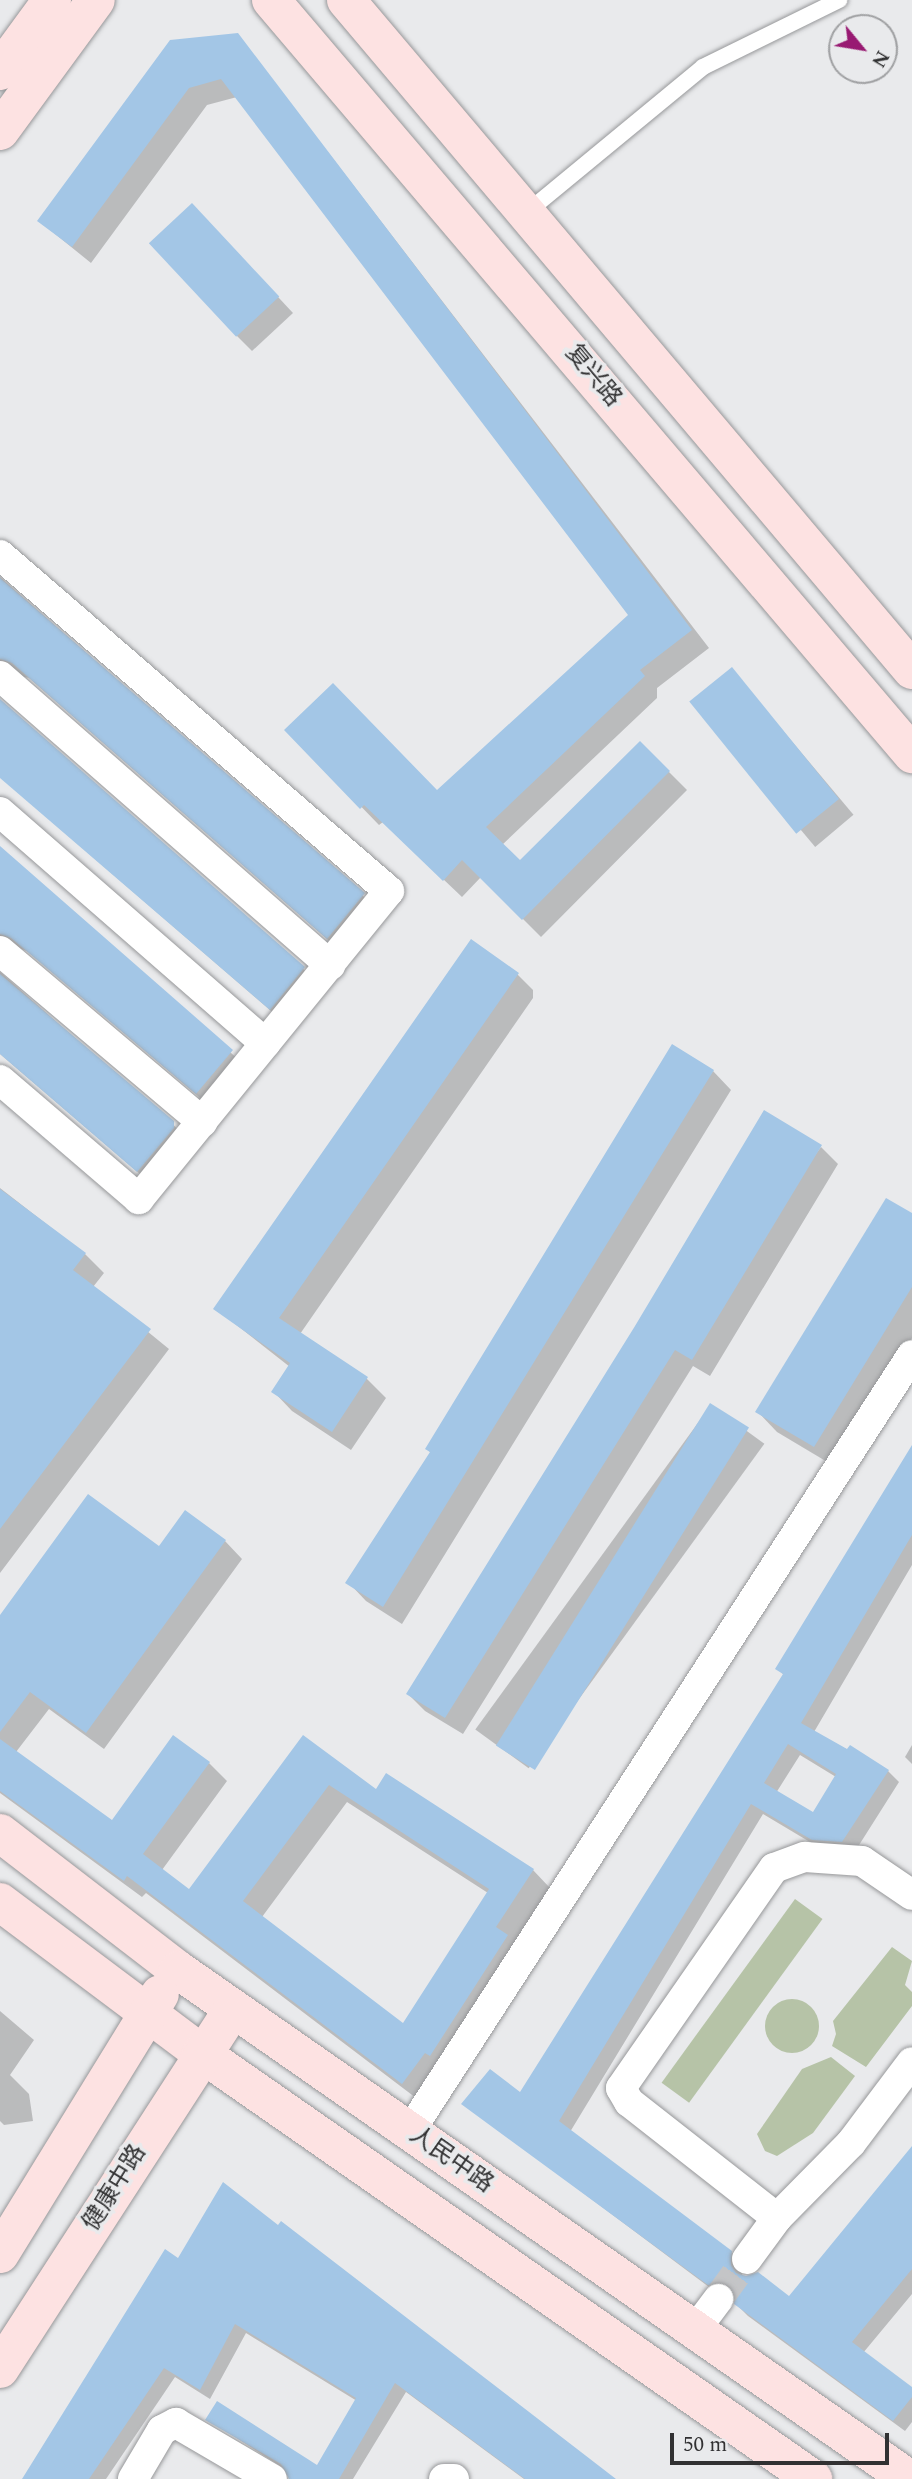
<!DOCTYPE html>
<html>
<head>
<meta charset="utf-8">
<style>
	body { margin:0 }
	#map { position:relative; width:912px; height:2479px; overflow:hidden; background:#e9eaec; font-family:Spectral,"Noto Sans SC",serif }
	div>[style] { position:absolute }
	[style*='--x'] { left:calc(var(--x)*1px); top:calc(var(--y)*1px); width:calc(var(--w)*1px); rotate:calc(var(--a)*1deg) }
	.green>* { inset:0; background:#b6c3a7; transform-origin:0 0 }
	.round { border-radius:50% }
	.shadow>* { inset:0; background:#0003; transform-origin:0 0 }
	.building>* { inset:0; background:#a3c6e6; transform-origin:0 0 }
	.street-tunnel>* { height:30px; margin-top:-15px; transform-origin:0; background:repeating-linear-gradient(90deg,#c4c5c7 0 30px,transparent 0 45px) }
	.roads { filter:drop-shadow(0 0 2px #97989a) drop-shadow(0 0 2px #97989a) }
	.lane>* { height:16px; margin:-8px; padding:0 8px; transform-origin:8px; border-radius:8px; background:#fff }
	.street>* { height:30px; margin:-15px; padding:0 15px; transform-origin:15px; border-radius:15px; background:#fff }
	.secondary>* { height:38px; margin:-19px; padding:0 19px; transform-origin:19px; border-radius:19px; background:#fde2e2 }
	span { translate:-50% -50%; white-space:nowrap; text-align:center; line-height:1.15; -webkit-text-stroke:7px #e9eaec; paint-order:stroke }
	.street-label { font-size:24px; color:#313132 }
	.north { position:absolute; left:828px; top:14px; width:70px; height:70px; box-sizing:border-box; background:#e9eaec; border:2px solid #9fa0a2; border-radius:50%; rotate:120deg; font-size:19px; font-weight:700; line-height:28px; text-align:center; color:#313132 }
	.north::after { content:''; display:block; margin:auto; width:24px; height:32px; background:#981a72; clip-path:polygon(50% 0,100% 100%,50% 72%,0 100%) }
	.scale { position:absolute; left:670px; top:2433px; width:219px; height:32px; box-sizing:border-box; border:4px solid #313132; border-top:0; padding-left:9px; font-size:21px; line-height:24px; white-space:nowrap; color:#313132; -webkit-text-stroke:5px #e9eaec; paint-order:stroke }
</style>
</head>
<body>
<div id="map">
	<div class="green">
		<i style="left:795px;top:1899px;width:34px;height:227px;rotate:36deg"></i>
		<i style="clip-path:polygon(892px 1947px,912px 1961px,905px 1985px,912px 1992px,912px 2006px,866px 2067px,832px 2046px,836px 2034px,833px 2021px)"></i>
		<i class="round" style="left:765px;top:1999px;width:54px;height:54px"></i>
		<i style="clip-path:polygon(831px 2057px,855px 2076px,813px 2133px,777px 2156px,765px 2151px,757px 2134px,802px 2069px)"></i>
	</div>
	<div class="shadow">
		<i style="clip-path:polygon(237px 34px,709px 648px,657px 688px,657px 698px,502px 845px,520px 863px,640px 743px,687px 790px,541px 937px,481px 877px,462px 897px,383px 822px,379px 825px,287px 730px,438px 793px,630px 615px,237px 97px,207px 105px,91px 263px,39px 221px)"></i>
		<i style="clip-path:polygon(207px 221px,293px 313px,252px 351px,237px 336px)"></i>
		<i style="clip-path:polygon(0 577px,379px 910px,343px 953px,29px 678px,11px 674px,0 687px)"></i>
		<i style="left:732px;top:670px;width:189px;height:50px;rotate:50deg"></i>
		<i style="clip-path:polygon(0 701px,319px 983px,286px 1024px,0 777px)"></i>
		<i style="clip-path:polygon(0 850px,247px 1067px,212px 1108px,29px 952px,19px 948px,0 959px)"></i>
		<i style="clip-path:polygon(514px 971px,533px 990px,533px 998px,300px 1334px,367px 1379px,386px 1398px,351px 1450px,292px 1411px,274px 1392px,290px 1367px,216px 1309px)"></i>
		<i style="clip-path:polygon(0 972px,188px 1138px,154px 1186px,0 1054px)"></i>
		<i style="clip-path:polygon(713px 1071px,731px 1090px,402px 1624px,366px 1601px,348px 1582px,431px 1453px,427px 1449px)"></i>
		<i style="clip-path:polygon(821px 1147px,838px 1164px,710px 1376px,693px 1366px,463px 1734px,425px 1711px,408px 1694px)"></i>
		<i style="clip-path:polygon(0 1188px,85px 1254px,104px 1273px,93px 1287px,169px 1349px,0 1573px)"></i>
		<i style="clip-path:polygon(912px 1216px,912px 1338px,834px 1466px,777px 1432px,758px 1412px)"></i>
		<i style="left:711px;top:1405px;width:66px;height:401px;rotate:36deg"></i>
		<i style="clip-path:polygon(evenodd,912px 1448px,912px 1565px,814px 1732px,888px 1771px,899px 1782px,854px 1853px,825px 1851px,763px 1814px,570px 2132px,731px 2253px,743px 2265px,742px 2277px,789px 2298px,912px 2149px,912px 2294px,863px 2353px,912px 2389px,912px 2422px,905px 2431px,748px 2316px,736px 2304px,736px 2296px,721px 2296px,464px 2104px,521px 2094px,784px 1675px,777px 1668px,912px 1448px,800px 1755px,836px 1777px,814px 1814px,776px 1793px,800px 1755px)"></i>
		<i style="clip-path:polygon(evenodd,225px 1541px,242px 1559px,104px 1749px,49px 1709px,16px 1752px,112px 1822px,209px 1763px,227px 1781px,162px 1870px,189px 1892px,303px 1737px,376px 1792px,533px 1870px,550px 1888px,420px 2101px,146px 1893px,142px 1897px,0 1793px,0 1618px,159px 1548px,225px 1541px,347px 1802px,488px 1893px,403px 2025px,262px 1917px,347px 1802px)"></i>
		<i style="clip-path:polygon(912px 1745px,912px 1764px,905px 1757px)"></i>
		<i style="clip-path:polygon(0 2011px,34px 2040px,10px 2075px,29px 2094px,33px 2121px,4px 2125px,0 2121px)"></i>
		<i style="clip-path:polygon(179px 2261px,613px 2479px,524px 2479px,406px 2392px,353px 2479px,290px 2479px,285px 2469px,207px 2419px,318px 2468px,357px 2401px,246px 2333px,210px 2399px,175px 2377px,106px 2479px,24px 2479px)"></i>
	</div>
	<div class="building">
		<i style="clip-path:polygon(238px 33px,692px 630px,640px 670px,645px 676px,486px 827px,520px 860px,640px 741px,670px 771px,522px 920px,462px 860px,443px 881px,364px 805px,360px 809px,284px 730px,333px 683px,437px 790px,628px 615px,221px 79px,189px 88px,72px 247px,37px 221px,170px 40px)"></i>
		<i style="left:192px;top:203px;width:128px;height:59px;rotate:47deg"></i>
		<i style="clip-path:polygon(0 578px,365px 893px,327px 939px,12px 663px,0 659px)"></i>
		<i style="left:732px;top:667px;width:170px;height:55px;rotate:51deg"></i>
		<i style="clip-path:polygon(0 699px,305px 967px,270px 1010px,0 778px)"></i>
		<i style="clip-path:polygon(0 846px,233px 1050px,196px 1094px,11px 938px,0 934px)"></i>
		<i style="clip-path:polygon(471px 939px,519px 973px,279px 1318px,368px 1377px,332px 1432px,271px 1392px,290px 1363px,213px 1309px)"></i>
		<i style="clip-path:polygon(0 974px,174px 1121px,174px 1128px,137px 1172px,0 1054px)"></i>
		<i style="clip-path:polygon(672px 1044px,714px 1070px,383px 1607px,345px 1583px,430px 1452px,425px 1449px)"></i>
		<i style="clip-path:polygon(764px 1110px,822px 1145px,692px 1360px,675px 1350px,445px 1718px,406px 1694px,635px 1326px)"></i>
		<i style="clip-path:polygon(0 1189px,86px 1253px,73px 1270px,151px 1329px,0 1529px)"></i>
		<i style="clip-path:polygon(886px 1198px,912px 1213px,912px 1287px,814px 1447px,755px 1412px)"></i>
		<i style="left:710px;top:1403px;width:46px;height:404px;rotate:32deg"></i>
		<i style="clip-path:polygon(evenodd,912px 1445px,912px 1535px,801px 1723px,847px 1749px,850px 1745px,889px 1770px,842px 1842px,812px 1840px,751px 1804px,559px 2121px,732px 2251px,731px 2265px,736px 2273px,746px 2276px,758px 2272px,789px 2296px,912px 2146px,912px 2269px,852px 2342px,912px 2387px,912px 2397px,893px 2421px,734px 2304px,734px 2293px,728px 2285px,708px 2285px,461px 2104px,490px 2069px,520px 2092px,783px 1674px,775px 1669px,912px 1445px,788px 1744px,836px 1774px,813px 1812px,764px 1783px,788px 1744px)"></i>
		<i style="clip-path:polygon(88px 1494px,159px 1546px,185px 1510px,226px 1540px,86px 1733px,30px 1692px,0 1732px,0 1615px)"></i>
		<i style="clip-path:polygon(evenodd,173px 1735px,210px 1762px,143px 1854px,189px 1889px,303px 1735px,376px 1789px,386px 1773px,534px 1869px,496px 1927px,508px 1935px,430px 2056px,425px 2053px,402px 2084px,127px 1876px,124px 1881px,0 1791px,0 1739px,112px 1820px,173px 1735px,329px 1785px,489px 1889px,403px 2023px,243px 1901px,329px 1785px)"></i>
		<i style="clip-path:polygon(223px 2182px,278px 2225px,281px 2221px,616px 2479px,525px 2479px,395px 2383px,339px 2479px,289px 2479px,281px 2464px,205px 2420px,217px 2401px,317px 2465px,356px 2398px,235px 2324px,200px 2390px,164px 2368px,89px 2479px,22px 2479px,165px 2249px,178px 2258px)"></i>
	</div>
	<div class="street-tunnel">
		<i style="--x:718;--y:2299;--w:49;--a:-54.1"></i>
	</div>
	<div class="roads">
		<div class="lane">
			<i style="--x:526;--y:213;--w:229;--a:-39.5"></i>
			<i style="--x:703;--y:67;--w:152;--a:-26.2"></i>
		</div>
		<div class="street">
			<i style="--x:0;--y:555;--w:514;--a:40.82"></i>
			<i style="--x:389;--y:891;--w:397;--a:129.1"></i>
			<i style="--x:139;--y:1199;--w:183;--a:-139.4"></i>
			<i style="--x:0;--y:676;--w:439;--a:41.2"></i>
			<i style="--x:0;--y:812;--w:352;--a:41.1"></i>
			<i style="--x:0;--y:951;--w:265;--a:40.2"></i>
			<i style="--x:410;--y:2131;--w:924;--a:-57.1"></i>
			<i style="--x:777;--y:2218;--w:188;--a:-141.9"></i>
			<i style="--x:629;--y:2102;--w:16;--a:-120"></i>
			<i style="--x:621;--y:2088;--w:268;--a:-55.2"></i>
			<i style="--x:774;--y:1868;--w:33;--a:-20"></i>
			<i style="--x:805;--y:1857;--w:57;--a:4"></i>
			<i style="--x:862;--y:1861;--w:60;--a:34.2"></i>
			<i style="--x:747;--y:2259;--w:51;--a:-53.8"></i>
			<i style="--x:777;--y:2218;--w:105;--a:-45.4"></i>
			<i style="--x:851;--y:2143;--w:101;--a:-53"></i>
			<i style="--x:695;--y:2330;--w:39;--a:-53"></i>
			<i style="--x:133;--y:2479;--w:57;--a:-59.4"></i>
			<i style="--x:162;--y:2430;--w:16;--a:-27"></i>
			<i style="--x:176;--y:2423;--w:111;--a:30.3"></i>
			<i style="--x:444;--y:2479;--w:10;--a:0"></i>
		</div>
		<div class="secondary">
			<i style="--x:271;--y:0;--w:990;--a:49.63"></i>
			<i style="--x:346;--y:0;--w:877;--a:49.81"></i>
			<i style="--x:0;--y:71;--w:88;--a:-53.8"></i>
			<i style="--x:0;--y:131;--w:162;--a:-53.8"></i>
			<i style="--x:0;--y:1833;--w:225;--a:37.6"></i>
			<i style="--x:178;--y:1970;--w:891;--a:34.85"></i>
			<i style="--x:0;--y:1902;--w:251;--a:36.9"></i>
			<i style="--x:201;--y:2053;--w:746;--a:34.84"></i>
			<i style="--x:0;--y:2254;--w:305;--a:-58.4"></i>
			<i style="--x:0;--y:2369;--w:429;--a:-57.1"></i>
		</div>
	</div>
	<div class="street-label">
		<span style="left:593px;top:376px;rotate:50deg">复兴路</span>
		<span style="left:451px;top:2160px;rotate:35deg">人民中路</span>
		<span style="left:115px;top:2188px;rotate:-58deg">健康中路</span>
	</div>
	<div class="north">N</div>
	<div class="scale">50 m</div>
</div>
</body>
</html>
